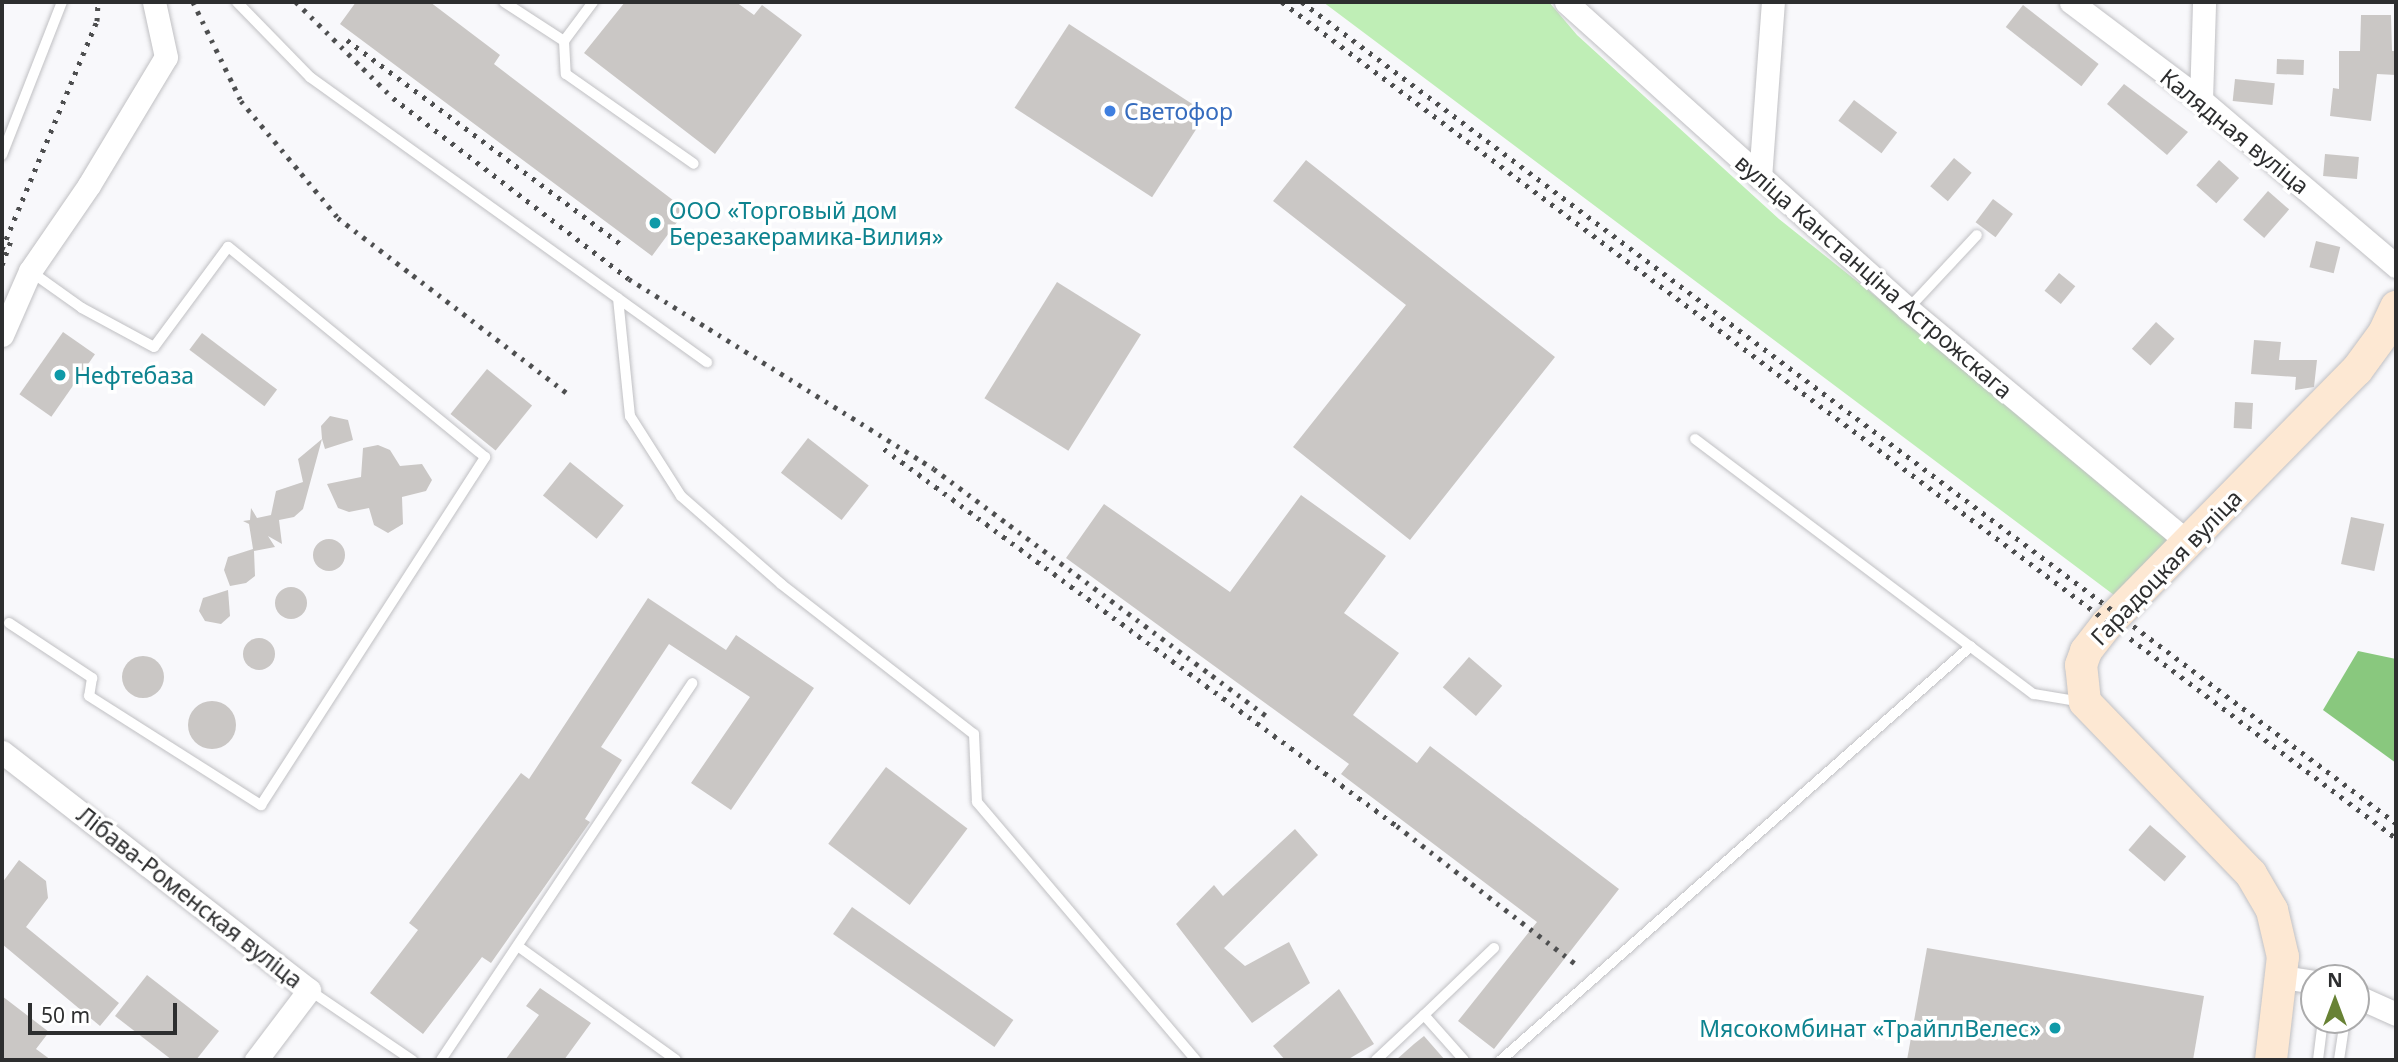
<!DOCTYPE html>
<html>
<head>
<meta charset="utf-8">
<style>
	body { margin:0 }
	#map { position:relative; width:2398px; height:1062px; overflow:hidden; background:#f8f8fb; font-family:"Noto Sans",sans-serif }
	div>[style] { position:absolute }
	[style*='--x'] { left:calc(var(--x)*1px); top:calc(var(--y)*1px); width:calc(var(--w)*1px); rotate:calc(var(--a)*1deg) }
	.green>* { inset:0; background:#bfeeb6 }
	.forest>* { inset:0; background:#89c87e }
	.building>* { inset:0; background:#cac7c5; transform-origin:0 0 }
	.round { border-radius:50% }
	.roads { filter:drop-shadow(0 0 2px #c0c0c3) drop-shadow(0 0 2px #c0c0c3) }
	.lane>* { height:10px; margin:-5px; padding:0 5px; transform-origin:5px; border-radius:5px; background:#fff }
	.street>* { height:23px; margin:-11.5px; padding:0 11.5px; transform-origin:11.5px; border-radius:11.5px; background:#fff }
	.secondary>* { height:32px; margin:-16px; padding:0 16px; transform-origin:16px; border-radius:16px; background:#fde8d3 }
	.rail>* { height:5px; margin-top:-2.5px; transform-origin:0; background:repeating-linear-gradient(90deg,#4d4e4f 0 3.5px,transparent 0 10.5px) }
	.dots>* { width:19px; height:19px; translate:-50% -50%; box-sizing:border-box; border:4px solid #fff; border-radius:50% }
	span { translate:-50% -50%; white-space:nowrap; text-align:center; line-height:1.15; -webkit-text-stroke:7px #fff; paint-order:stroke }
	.shop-label { font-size:23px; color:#366cbe }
	.left { translate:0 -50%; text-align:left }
	.street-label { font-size:23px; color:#2d2e2f }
	.culture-label { font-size:23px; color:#0d838f }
	.right { translate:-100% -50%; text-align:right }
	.frame { position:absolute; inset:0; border:4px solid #2d2e2f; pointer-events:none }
	.north { position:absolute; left:2300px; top:964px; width:70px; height:70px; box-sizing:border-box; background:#fff; border:2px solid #ababac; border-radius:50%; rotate:0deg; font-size:19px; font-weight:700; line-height:28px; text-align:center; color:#2d2e2f }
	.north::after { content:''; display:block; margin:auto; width:24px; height:32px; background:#688235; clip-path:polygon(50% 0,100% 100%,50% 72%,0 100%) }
	.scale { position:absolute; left:28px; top:1003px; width:149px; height:32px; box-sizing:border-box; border:4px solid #2d2e2f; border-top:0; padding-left:9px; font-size:21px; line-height:24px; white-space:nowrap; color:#2d2e2f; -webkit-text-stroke:5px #fff; paint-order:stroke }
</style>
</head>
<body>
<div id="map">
	<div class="green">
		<i style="clip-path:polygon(1323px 2px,1549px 2px,1577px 35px,1779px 219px,2062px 445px,2182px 550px,2126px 604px)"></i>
	</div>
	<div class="forest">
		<i style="clip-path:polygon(2358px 651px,2396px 659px,2396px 763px,2323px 710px)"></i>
	</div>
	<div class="building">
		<i style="clip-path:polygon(356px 2px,430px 2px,500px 55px,494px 64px,686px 210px,652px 256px,340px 24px)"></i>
		<i style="clip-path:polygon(625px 2px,736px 2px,754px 15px,762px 5px,802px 35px,715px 154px,584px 53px)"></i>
		<i style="left:2023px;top:5px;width:96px;height:28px;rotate:38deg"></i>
		<i style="clip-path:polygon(2361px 15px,2391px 15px,2392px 51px,2396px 51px,2396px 75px,2377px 74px,2371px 121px,2330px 116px,2333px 88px,2339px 89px,2339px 51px,2360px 51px)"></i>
		<i style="left:1069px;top:24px;width:164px;height:100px;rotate:33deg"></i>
		<i style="left:2277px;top:59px;width:27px;height:15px;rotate:2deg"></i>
		<i style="left:2235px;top:79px;width:40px;height:22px;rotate:6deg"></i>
		<i style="clip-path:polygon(2124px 84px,2188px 132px,2167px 155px,2107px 104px)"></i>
		<i style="left:1854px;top:100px;width:54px;height:26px;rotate:37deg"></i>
		<i style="left:2325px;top:154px;width:34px;height:22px;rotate:5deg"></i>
		<i style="left:1954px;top:158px;width:23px;height:37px;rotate:40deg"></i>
		<i style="clip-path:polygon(1306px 160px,1555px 357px,1410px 540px,1293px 447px,1406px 305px,1273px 201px)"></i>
		<i style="left:2219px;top:160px;width:27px;height:34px;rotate:42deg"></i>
		<i style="left:2268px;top:191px;width:28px;height:38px;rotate:41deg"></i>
		<i style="left:1993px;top:199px;width:25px;height:29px;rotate:37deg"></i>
		<i style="left:2316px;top:241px;width:25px;height:27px;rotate:14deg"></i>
		<i style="left:2059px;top:273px;width:21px;height:23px;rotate:39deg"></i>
		<i style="left:1057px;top:282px;width:99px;height:137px;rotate:32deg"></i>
		<i style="left:2156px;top:322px;width:25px;height:36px;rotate:42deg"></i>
		<i style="left:63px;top:332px;width:39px;height:76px;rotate:35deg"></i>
		<i style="left:202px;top:333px;width:94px;height:21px;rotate:37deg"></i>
		<i style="clip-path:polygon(2254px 340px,2281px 342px,2279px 360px,2317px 360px,2314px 387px,2295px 390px,2296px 377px,2251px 374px)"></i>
		<i style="left:487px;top:369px;width:58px;height:58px;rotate:39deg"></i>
		<i style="left:2235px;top:402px;width:18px;height:26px;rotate:3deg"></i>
		<i style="clip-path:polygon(330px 416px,348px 420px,353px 440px,325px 449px,322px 439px,303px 509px,294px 517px,279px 520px,282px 544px,268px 536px,275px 547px,254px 551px,255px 576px,246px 583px,230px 586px,224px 570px,228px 557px,253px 549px,249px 524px,243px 521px,250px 520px,251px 508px,257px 518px,271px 515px,276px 491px,303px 482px,298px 459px,322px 439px,321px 426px)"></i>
		<i style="left:808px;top:438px;width:77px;height:44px;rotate:38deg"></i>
		<i style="clip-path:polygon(378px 445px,390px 450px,400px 466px,422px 464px,432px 480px,426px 491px,402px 497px,403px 524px,388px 533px,374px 525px,369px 508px,349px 512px,338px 508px,327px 484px,361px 477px,363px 448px)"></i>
		<i style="left:570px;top:462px;width:69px;height:43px;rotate:39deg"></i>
		<i style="clip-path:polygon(1301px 495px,1386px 556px,1344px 613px,1399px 653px,1353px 715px,1417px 763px,1430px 746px,1619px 889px,1494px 1049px,1458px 1021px,1537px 922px,1341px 774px,1349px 764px,1066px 558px,1104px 504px,1230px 592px)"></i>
		<i style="left:2351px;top:517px;width:34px;height:48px;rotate:12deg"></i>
		<i class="round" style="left:313px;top:539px;width:32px;height:32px"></i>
		<i class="round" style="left:275px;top:587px;width:32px;height:32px"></i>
		<i style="clip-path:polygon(228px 590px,230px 616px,221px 624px,205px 621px,199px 611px,203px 598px)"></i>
		<i style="clip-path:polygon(648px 598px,726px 650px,736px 635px,814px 688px,731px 810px,691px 783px,750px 697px,669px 644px,601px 747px,622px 760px,585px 819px,590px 822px,491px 963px,482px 957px,423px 1034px,370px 993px,418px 930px,409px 923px,521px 773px,529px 779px)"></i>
		<i class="round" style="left:243px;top:638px;width:32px;height:32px"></i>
		<i class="round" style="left:122px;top:656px;width:42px;height:42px"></i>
		<i style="left:1469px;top:657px;width:44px;height:40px;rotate:41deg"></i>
		<i class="round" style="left:188px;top:701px;width:48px;height:48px"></i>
		<i style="left:886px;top:767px;width:102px;height:96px;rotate:37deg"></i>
		<i style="left:2150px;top:825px;width:48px;height:33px;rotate:41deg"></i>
		<i style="clip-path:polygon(1295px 829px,1318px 855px,1224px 948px,1245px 966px,1289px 942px,1310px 983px,1252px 1023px,1176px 924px,1214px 885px,1223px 896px)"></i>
		<i style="clip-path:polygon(19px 860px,46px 881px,48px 898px,26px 927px,119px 1003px,100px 1026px,2px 944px,2px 883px)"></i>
		<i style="left:852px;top:907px;width:197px;height:33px;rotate:35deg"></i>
		<i style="clip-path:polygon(1927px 948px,2204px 996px,2193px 1060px,1907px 1060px)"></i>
		<i style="clip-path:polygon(147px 975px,219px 1031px,196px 1060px,172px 1060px,115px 1016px)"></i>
		<i style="clip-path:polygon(540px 988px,591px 1023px,564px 1060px,505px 1060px,539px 1015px,526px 1006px)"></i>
		<i style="clip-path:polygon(1339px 989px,1374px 1044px,1347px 1060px,1285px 1060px,1273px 1046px)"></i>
		<i style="clip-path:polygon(2px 996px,49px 1032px,36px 1049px,51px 1060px,2px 1060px)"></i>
		<i style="clip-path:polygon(1424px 1036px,1445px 1060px,1396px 1060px,1414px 1044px)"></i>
	</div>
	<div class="roads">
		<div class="lane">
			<i style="--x:237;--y:2;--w:105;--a:45.8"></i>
			<i style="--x:310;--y:77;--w:489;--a:35.7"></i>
			<i style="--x:504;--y:2;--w:72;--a:33"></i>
			<i style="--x:564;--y:41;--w:33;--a:87"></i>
			<i style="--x:566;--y:74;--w:156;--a:35.1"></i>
			<i style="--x:564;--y:41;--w:49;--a:-53.4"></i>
			<i style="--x:2;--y:155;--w:164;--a:-68.6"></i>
			<i style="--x:618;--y:298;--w:119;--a:84.2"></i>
			<i style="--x:630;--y:416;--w:95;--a:57.5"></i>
			<i style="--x:681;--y:496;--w:133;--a:41.3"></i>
			<i style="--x:781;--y:584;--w:244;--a:37.9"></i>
			<i style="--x:974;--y:734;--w:68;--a:87.5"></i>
			<i style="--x:977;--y:802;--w:338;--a:49.7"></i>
			<i style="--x:1908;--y:309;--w:101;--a:-47"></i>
			<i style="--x:1695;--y:439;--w:424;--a:37"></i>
			<i style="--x:2034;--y:694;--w:49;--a:9.5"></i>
			<i style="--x:9;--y:623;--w:100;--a:33.5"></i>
			<i style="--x:92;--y:678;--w:18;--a:99"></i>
			<i style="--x:89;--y:696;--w:204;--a:32.4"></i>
			<i style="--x:261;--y:805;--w:414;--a:-57.2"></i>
			<i style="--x:485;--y:457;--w:332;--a:-140.7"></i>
			<i style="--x:228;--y:247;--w:124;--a:126.5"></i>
			<i style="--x:154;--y:347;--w:82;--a:-151.6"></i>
			<i style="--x:82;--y:308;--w:64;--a:-144.6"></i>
			<i style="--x:519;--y:947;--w:193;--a:35.7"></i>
			<i style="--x:309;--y:990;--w:125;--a:34.2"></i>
			<i style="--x:441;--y:1060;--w:453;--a:-56.3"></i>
			<i style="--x:1376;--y:1060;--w:66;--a:-43.2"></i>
			<i style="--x:1464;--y:1060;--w:60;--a:-131.6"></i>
			<i style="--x:1424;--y:1015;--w:97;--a:-43.7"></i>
			<i style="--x:1501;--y:1060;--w:626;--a:-41.38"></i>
			<i style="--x:2318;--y:1060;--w:40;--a:-82.9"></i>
			<i style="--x:2339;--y:1060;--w:40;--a:-81.5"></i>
		</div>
		<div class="street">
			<i style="--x:1566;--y:2;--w:460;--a:41.9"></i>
			<i style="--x:1908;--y:309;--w:366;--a:39.8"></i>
			<i style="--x:2071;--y:2;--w:163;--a:37"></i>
			<i style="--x:2201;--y:100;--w:256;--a:40.4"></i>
			<i style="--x:2201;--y:100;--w:98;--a:-88.2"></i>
			<i style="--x:1760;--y:178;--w:176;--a:-85.8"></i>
			<i style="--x:2;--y:335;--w:70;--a:-66.4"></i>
			<i style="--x:30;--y:271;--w:104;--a:-55.5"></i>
			<i style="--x:89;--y:185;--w:149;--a:-59"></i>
			<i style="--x:166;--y:57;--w:56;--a:-102.3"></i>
			<i style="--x:2;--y:752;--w:388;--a:37.8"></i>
			<i style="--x:309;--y:990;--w:88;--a:127.1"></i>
			<i style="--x:2283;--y:977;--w:31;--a:9"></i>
			<i style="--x:2356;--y:996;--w:44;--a:24.2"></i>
		</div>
		<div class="secondary">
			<i style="--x:2271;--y:1060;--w:104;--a:-83.4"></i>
			<i style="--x:2283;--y:957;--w:48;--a:-103.2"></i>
			<i style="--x:2272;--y:910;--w:42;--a:-120.3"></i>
			<i style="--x:2251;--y:874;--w:239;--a:-134"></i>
			<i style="--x:2085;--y:702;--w:37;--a:-96"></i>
			<i style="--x:2081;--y:665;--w:15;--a:-70"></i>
			<i style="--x:2086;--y:651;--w:34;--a:-52"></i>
			<i style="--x:2107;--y:624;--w:356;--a:-45.5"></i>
			<i style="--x:2357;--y:370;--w:46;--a:-53.9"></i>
			<i style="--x:2384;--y:333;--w:29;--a:-65"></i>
		</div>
	</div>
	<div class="rail">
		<i style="--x:193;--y:2;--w:110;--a:64.1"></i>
		<i style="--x:241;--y:101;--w:152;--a:50.3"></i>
		<i style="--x:338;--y:218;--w:293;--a:37.4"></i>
		<i style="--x:296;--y:2;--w:136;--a:44.7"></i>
		<i style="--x:393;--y:98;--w:297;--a:37.5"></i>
		<i style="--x:629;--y:279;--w:359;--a:31.9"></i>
		<i style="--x:934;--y:469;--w:415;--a:36.6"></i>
		<i style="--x:1282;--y:2;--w:1393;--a:36.89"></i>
		<i style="--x:1302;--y:2;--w:1368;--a:36.89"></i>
		<i style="--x:347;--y:40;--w:344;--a:36.7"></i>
		<i style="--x:2;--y:249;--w:247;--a:-67.4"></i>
		<i style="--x:97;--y:21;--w:19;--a:-87"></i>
		<i style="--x:2;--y:265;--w:27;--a:-70"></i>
		<i style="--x:884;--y:449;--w:637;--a:36.31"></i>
		<i style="--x:1397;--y:826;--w:227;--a:37.7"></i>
	</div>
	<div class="dots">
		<i style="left:1110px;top:111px;background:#3f7fe0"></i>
		<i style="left:655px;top:223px;background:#0f9aa8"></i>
		<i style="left:60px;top:375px;background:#0f9aa8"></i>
		<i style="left:2055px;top:1028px;background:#0f9aa8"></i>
	</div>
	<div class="shop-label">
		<span class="left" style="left:1124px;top:111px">Светофор</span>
	</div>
	<div class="street-label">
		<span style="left:2235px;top:131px;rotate:39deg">Калядная вуліца</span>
		<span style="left:1874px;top:276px;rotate:41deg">вуліца Канстанціна Астрожскага</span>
		<span style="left:2166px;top:567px;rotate:-46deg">Гарадоцкая вуліца</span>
		<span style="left:190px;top:897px;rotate:38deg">Лібава-Роменская вуліца</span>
	</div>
	<div class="culture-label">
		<span class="left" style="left:669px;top:223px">ООО «Торговый дом<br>Березакерамика-Вилия»</span>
		<span class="left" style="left:74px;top:375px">Нефтебаза</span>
		<span class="right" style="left:2041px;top:1028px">Мясокомбинат «ТрайплВелес»</span>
	</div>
	<div class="frame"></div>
	<div class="north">N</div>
	<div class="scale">50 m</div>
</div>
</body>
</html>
